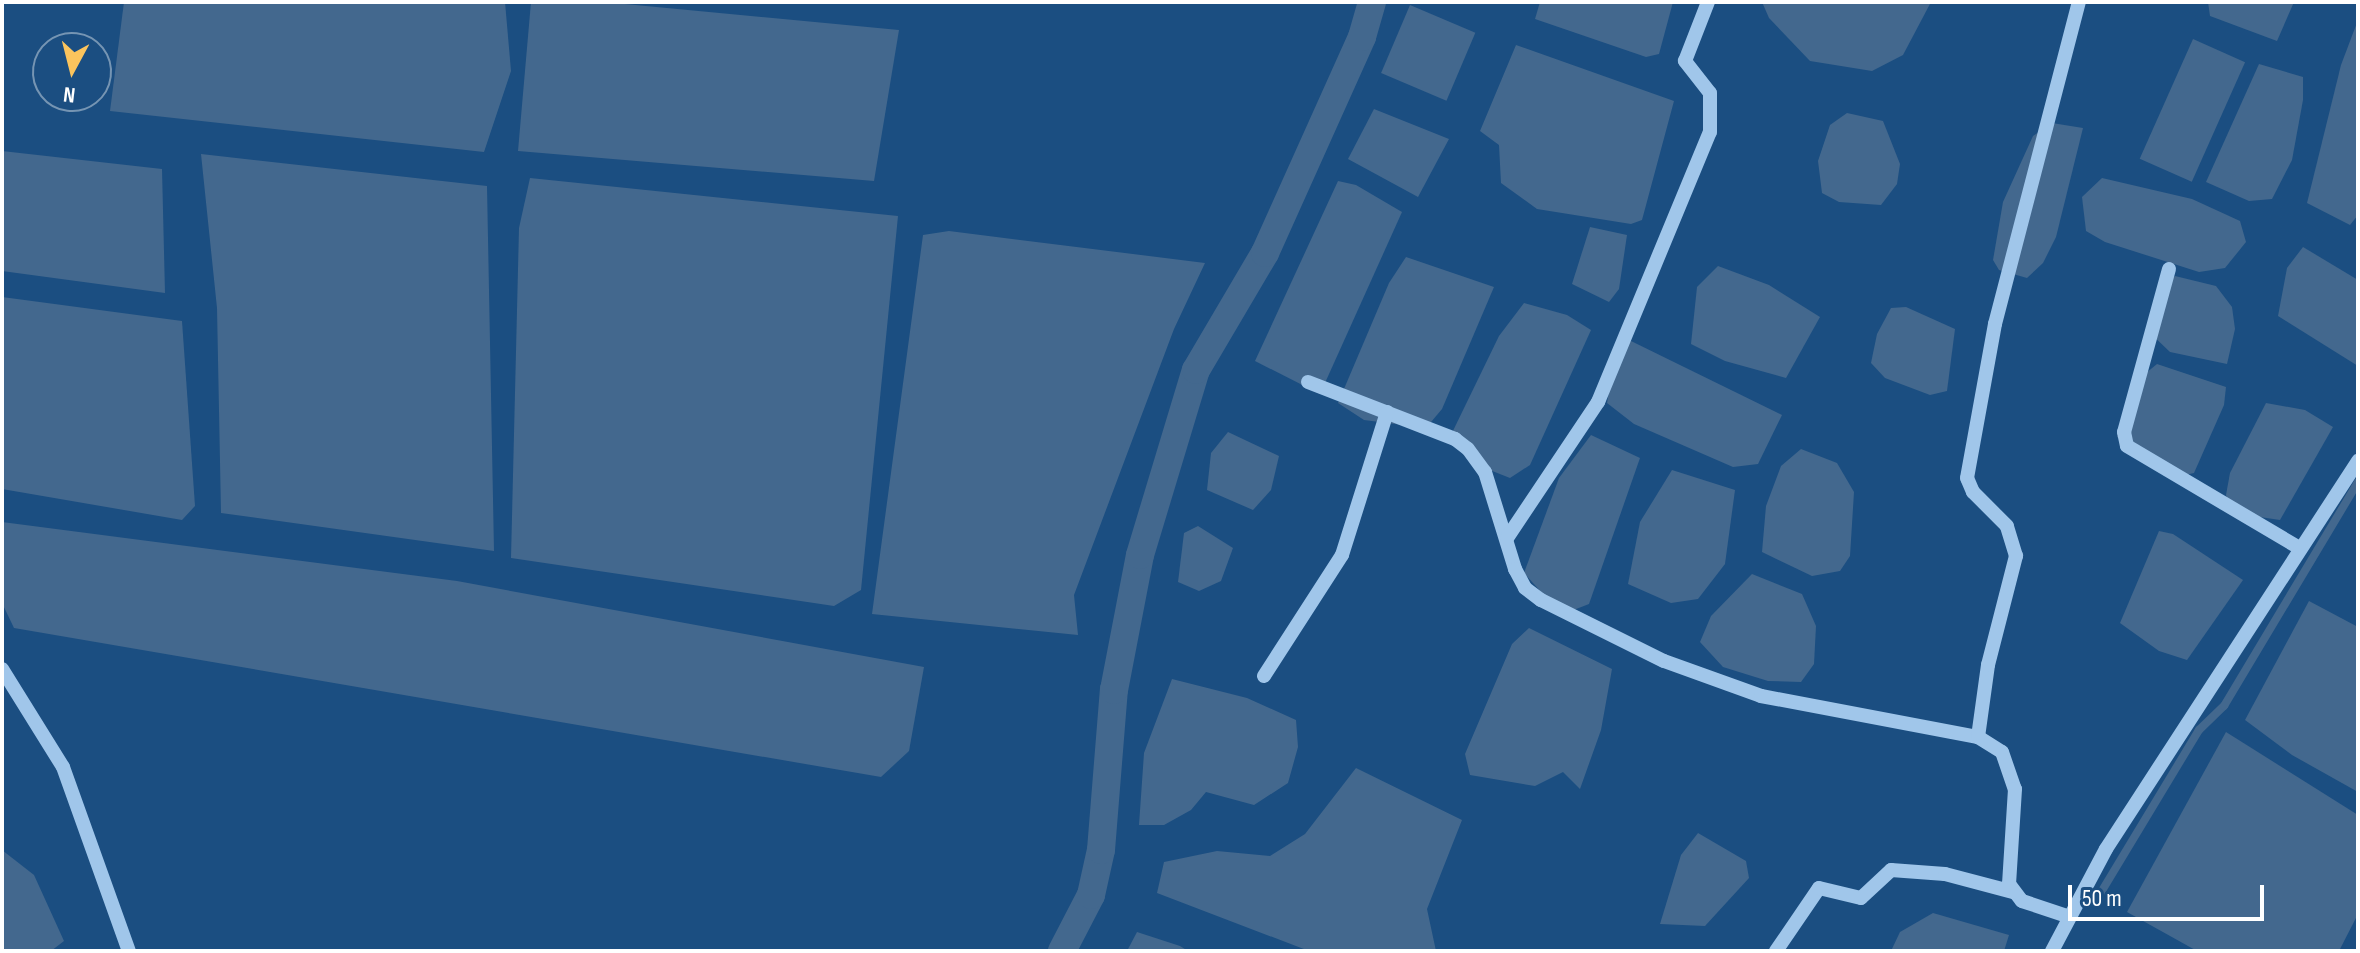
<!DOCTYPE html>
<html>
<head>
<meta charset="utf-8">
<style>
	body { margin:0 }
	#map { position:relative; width:2360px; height:953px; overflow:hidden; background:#1b4e81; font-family:"Sofia Sans Condensed",sans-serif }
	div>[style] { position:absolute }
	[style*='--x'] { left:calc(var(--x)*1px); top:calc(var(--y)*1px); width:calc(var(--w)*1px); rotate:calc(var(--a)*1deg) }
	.water>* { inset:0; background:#43688e; transform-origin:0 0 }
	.stream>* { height:8px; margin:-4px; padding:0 4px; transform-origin:4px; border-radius:4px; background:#43688e }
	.canal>* { height:28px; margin:-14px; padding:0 14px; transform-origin:14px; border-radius:14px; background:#43688e }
	.minor>* { height:14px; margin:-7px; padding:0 7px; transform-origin:7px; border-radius:7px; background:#a0c6ea }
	span { translate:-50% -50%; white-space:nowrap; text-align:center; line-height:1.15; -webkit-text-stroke:6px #1b4e81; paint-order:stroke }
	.frame { position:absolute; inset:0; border:4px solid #fff; pointer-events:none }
	.north { position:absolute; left:32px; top:32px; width:80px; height:80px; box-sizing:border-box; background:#1b4e81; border:2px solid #7695b3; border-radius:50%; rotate:187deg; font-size:22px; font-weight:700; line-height:32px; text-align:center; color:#fff }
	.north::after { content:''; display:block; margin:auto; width:28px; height:36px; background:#fbc45d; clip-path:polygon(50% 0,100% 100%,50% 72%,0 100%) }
	.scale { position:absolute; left:2068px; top:885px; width:196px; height:36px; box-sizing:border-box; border:4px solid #fff; border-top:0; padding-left:10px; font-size:24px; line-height:28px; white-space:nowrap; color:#fff; -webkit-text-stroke:6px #1b4e81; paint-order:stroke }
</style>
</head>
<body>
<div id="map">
	<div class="water">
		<i style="clip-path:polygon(124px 2px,505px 2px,511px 71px,484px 152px,110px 111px)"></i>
		<i style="clip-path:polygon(531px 2px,604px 2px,899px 30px,874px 181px,518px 151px)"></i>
		<i style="clip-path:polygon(1540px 2px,1673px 2px,1659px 54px,1646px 57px,1535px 19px)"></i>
		<i style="clip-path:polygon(1762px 2px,1931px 2px,1903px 55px,1872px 71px,1810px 61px,1769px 18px)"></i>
		<i style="clip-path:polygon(2208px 2px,2294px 2px,2277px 41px,2210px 16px)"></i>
		<i style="left:1410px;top:5px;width:71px;height:74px;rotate:23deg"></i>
		<i style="clip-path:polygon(2358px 20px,2358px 215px,2350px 225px,2307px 203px,2341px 65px)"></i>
		<i style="left:2193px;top:39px;width:57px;height:131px;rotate:24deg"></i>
		<i style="clip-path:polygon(1516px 45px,1674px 101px,1642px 220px,1631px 224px,1537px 209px,1501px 183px,1499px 145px,1480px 131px)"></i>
		<i style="clip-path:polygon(2259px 64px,2303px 77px,2303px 100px,2292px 160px,2272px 199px,2249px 201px,2206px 182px)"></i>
		<i style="clip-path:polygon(1374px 109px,1449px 139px,1418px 197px,1348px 159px)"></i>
		<i style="clip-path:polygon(1847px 113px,1883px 121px,1900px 164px,1897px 184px,1881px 205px,1839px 202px,1822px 193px,1818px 161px,1830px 125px)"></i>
		<i style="clip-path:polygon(2052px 123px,2083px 128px,2056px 237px,2043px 263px,2027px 278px,1999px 270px,1993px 260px,2003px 202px,2033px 136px)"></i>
		<i style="clip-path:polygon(2px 151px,162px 169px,165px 293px,2px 271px)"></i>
		<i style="clip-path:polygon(201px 154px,487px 186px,494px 551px,221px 513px,217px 308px)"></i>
		<i style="clip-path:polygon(530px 178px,898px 216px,861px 590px,834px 606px,511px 558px,519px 228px)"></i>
		<i style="clip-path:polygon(2102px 178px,2192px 199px,2240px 221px,2246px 242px,2225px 268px,2199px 272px,2105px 242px,2086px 231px,2082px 197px)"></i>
		<i style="clip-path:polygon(1338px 181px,1356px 185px,1402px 212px,1320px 394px,1255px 361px)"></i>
		<i style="clip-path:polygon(1590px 227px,1627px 235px,1619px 289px,1609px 302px,1572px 284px)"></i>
		<i style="clip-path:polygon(949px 231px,1205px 263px,1174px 329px,1074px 595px,1078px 635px,872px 614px,923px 235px)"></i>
		<i style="clip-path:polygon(2303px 247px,2358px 280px,2358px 366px,2278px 316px,2287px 268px)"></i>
		<i style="clip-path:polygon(1406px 257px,1494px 287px,1442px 409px,1426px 428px,1364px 420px,1338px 403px,1389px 283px)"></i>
		<i style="clip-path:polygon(1718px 266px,1769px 285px,1820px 317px,1786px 378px,1725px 361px,1691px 344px,1697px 287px)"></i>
		<i style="clip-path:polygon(2175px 276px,2216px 286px,2232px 307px,2235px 329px,2227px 364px,2170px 352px,2148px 331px,2155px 296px)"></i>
		<i style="clip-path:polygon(2px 297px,182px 321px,195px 506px,182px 520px,2px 489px)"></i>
		<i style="clip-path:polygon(1524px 303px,1567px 315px,1591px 330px,1530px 465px,1510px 478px,1472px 463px,1450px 437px,1499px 336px)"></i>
		<i style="clip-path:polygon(1906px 307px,1955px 329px,1947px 391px,1930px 395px,1885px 378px,1871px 363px,1877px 334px,1891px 308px)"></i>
		<i style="clip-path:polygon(1631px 341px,1782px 415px,1758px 464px,1733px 467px,1634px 424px,1607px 403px,1615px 357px)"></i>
		<i style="clip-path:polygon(2157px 364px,2226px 387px,2224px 405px,2194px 473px,2181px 476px,2117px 437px,2140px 378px)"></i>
		<i style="clip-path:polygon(2266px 403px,2305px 410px,2333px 427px,2280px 520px,2253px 516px,2228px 502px,2226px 495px,2230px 473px)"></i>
		<i style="clip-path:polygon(1228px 432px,1279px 456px,1271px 490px,1253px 510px,1207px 490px,1211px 453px)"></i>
		<i style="clip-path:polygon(1591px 435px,1640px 458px,1589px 604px,1571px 611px,1542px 593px,1524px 573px,1559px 478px)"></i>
		<i style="clip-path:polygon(1801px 449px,1837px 463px,1854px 492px,1850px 556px,1840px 571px,1812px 576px,1762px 552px,1766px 506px,1781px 466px)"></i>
		<i style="clip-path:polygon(1672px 470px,1735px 490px,1725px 564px,1698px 599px,1671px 603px,1628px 584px,1640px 522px)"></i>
		<i style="clip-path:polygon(2px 522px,457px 581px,924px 667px,909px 751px,881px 777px,14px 628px,2px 603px)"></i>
		<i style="clip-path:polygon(1198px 526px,1233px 548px,1221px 581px,1199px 591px,1178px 582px,1184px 533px)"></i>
		<i style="clip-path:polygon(2159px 531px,2173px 534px,2243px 580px,2187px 660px,2159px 651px,2120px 623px)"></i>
		<i style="clip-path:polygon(1752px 574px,1802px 594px,1816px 626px,1814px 664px,1801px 682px,1768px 681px,1723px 667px,1700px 642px,1711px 616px)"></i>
		<i style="clip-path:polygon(2309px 601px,2358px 627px,2358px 792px,2292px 755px,2245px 720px)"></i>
		<i style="clip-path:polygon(1529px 628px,1612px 669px,1601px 730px,1580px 789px,1563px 772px,1535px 786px,1470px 775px,1465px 754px,1512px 644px)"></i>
		<i style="clip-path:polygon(1172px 679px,1247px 698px,1296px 720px,1298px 747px,1288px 783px,1254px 805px,1206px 792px,1191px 810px,1164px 825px,1139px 825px,1144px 753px)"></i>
		<i style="clip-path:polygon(2226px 732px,2358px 815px,2358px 914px,2339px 951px,2197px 951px,2127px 912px)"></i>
		<i style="clip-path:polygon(1356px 768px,1462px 820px,1427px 909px,1436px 951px,1309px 951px,1157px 893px,1164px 862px,1217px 851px,1270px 856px,1305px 834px)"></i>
		<i style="clip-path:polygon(1698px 833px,1746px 861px,1749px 878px,1705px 926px,1660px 924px,1681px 855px)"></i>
		<i style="clip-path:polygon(2px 850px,34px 875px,64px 941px,51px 951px,2px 951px)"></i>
		<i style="clip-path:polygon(1933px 913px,2009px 935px,2004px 951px,1891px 951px,1900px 932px)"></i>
		<i style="clip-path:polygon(1137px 932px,1180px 946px,1188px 951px,1127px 951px)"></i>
	</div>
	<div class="stream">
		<i style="--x:2100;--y:894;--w:192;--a:-58.9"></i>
		<i style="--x:2199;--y:730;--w:35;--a:-44"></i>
		<i style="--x:2224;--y:706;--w:261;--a:-59.1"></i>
	</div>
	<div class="canal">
		<i style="--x:1062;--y:951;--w:63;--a:-62.6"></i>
		<i style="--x:1091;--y:895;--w:46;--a:-77.5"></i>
		<i style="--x:1101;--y:850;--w:161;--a:-85.4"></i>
		<i style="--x:1114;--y:690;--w:137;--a:-79.1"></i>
		<i style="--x:1140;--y:555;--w:193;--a:-73.2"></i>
		<i style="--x:1196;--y:370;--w:136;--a:-59.5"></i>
		<i style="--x:1265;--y:253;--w:237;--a:-65.8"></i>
		<i style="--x:1362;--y:37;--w:36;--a:-74"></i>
	</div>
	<div class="minor">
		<i style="--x:2169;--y:269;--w:169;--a:105.4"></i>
		<i style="--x:2124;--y:432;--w:14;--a:78"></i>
		<i style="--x:2127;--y:446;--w:199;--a:30.6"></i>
		<i style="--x:1308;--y:382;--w:158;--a:21.2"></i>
		<i style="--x:1455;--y:439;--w:16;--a:38"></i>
		<i style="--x:1468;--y:449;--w:29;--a:54"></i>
		<i style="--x:1485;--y:472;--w:102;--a:72.8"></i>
		<i style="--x:1515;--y:569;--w:21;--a:62"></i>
		<i style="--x:1525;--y:588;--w:20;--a:37"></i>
		<i style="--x:1541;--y:600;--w:137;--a:26.4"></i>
		<i style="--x:1664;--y:661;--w:103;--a:19.8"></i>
		<i style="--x:1761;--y:696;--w:221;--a:10.7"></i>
		<i style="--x:1978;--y:737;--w:28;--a:32"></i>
		<i style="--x:2002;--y:752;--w:39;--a:71"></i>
		<i style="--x:2015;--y:789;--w:95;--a:93.6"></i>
		<i style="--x:2009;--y:884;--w:21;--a:53"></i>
		<i style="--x:2022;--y:901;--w:47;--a:18.4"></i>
		<i style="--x:1507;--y:538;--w:164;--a:-56.2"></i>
		<i style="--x:1598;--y:402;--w:292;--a:-67.5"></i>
		<i style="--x:1710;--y:132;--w:39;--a:-90"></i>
		<i style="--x:1710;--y:93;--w:41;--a:-128"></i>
		<i style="--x:1685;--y:61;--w:63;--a:-68.7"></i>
		<i style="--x:2;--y:669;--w:115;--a:58.1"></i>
		<i style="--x:63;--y:767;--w:195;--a:70.3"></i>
		<i style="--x:1264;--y:676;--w:144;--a:-57.2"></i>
		<i style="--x:1342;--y:555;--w:150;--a:-72.5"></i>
		<i style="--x:1978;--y:737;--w:73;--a:-82.1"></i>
		<i style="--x:1988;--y:665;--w:113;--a:-75.6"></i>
		<i style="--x:2016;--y:556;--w:31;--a:-107"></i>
		<i style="--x:2007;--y:526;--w:48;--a:-135"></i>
		<i style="--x:1973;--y:492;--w:15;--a:-113"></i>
		<i style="--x:1967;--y:478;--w:157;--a:-79.7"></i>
		<i style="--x:1995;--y:324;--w:333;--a:-75.4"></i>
		<i style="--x:1776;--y:951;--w:76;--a:-55.7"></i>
		<i style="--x:1819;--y:888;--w:43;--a:13.4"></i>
		<i style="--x:1861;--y:898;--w:41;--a:-43"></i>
		<i style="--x:1891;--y:870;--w:54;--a:4.2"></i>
		<i style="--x:1945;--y:874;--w:70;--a:14.8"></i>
		<i style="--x:2052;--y:951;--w:115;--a:-62.1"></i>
		<i style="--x:2106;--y:849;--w:463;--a:-57"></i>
	</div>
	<div class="frame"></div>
	<div class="north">N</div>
	<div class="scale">50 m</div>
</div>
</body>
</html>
